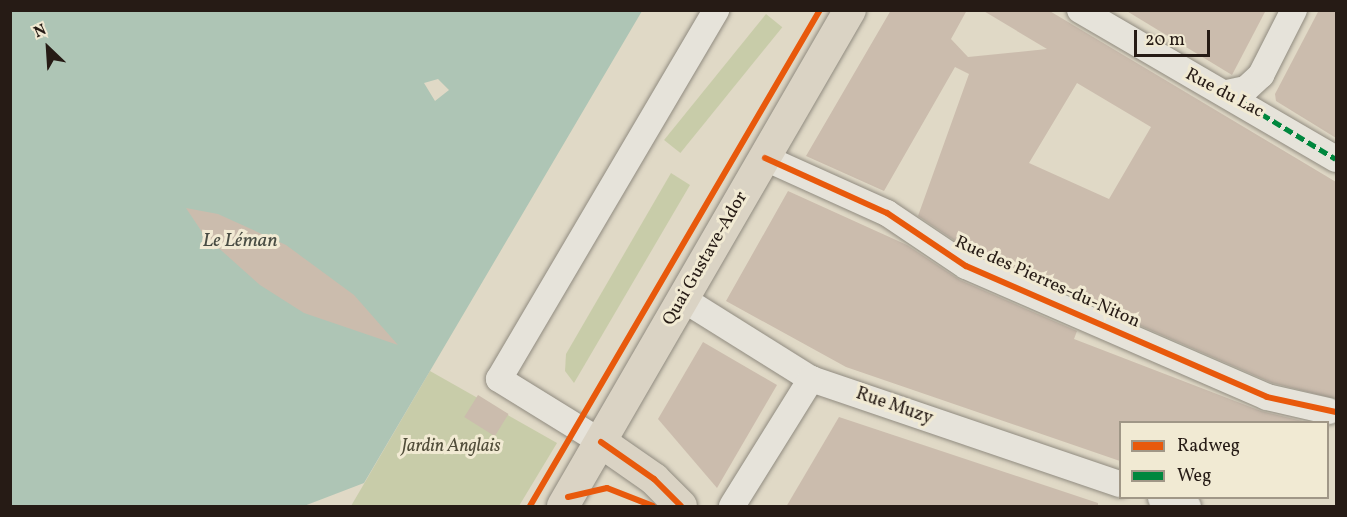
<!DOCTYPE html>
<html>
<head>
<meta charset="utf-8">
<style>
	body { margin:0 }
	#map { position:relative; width:1347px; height:517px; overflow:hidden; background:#e0d9c6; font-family:Vollkorn,serif }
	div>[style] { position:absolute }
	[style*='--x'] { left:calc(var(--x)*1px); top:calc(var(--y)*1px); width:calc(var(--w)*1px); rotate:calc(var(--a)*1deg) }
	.green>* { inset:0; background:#c8cca9; transform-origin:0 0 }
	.water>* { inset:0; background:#aec5b5 }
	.building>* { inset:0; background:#cbbcad; transform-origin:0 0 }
	.roads { filter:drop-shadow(0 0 2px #908b80) drop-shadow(0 0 2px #908b80) }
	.minor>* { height:26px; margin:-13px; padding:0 13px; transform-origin:13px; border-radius:13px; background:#e6e3da }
	.major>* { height:32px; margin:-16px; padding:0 16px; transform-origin:16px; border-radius:16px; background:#dad3c4 }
	.quiet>* { height:4.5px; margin-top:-2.25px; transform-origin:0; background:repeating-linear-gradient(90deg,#00873e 0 9px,transparent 0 13.5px) }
	.cycleway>* { height:6px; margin:-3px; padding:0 3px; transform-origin:3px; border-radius:3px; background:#e8590c }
	span { translate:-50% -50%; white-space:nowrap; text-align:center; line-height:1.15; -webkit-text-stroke:6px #f1ead3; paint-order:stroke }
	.street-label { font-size:18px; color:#261b15 }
	.park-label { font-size:18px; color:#514d3a; font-style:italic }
	.water-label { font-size:20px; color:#484c43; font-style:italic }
	.frame { position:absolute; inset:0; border:12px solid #261b15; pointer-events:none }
	.legend { position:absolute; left:1119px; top:421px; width:210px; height:78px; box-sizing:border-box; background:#f1ead3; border:2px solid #a09787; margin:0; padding:8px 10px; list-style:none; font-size:18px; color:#261b15 }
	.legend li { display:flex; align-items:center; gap:12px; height:30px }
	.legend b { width:30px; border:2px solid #a09787 }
	.north { position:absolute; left:18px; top:18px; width:60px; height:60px; -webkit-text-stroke:4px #f1ead3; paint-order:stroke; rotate:335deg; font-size:16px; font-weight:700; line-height:24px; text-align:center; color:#261b15 }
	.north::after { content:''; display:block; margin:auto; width:21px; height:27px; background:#261b15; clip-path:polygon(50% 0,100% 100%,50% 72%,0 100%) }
	.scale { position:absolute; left:1134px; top:30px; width:76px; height:27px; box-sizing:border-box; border:3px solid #261b15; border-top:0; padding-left:8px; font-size:18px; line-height:21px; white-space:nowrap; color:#261b15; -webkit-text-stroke:4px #f1ead3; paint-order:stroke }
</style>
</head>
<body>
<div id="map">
	<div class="green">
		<i style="left:766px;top:14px;width:21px;height:162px;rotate:39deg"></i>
		<i style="clip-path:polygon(671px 173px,690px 185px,574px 383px,565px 371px,566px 354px)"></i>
		<i style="clip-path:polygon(430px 371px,557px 443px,519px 506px,351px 506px)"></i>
	</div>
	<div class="water">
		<i style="clip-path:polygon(evenodd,10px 11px,642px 11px,364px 483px,304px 506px,11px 506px,10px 11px,438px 79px,449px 90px,435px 101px,424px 83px,438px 79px)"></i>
	</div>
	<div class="building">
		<i style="clip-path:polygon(evenodd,891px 10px,967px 10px,951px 39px,968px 57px,1047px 49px,982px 10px,1048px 10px,1336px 182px,1336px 399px,1272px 383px,973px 253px,918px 216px,969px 74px,955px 67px,884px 191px,806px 156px,891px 10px,1077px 83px,1151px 127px,1109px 199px,1029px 163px,1077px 83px)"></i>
		<i style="clip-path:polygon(1125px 10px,1266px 10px,1232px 75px)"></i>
		<i style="clip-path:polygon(1319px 10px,1336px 10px,1336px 138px,1276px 101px,1275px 94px)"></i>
		<i style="clip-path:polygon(788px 191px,907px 245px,960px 280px,1077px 331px,1074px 339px,1261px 411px,1311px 423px,1120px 423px,1120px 461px,846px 367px,726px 301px)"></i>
		<i style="clip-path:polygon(186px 208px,218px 214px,286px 245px,354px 295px,398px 345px,304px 313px,260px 285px,204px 235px)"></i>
		<i style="clip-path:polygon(703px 342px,777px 385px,717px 488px,658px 419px)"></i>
		<i style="left:478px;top:395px;width:36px;height:26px;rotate:32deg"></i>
		<i style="clip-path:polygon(839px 417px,1098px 503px,1098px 507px,786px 507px)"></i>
	</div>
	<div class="roads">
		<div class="minor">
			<i style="--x:1080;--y:10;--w:296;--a:30.2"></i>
			<i style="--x:1227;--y:93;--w:19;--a:-12"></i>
			<i style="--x:1246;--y:89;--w:21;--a:-43"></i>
			<i style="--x:1261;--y:75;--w:73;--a:-63.1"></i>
			<i style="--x:765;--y:158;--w:134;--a:24.3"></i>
			<i style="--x:887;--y:213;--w:95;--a:33.9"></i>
			<i style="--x:966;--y:266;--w:328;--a:23.5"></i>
			<i style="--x:1267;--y:397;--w:63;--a:12.9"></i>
			<i style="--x:683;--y:299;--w:151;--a:32"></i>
			<i style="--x:811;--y:379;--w:326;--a:18.8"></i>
			<i style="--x:601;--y:442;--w:120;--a:-148.3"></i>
			<i style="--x:499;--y:379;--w:428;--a:-59.5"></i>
			<i style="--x:1161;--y:498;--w:28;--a:17"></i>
			<i style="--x:732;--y:506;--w:150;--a:-58.1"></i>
		</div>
		<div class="major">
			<i style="--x:601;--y:442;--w:65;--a:34.9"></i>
			<i style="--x:654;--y:479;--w:38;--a:45"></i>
			<i style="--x:563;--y:506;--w:573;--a:-59.95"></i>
		</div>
	</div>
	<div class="quiet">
		<i style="--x:1227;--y:93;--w:127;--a:31.2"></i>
	</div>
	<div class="cycleway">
		<i style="--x:765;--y:158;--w:134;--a:24.3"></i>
		<i style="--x:887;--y:213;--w:95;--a:33.9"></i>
		<i style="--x:966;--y:266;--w:328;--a:23.5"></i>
		<i style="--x:1267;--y:397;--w:71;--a:12.3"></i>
		<i style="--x:601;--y:442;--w:65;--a:34.9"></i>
		<i style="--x:654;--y:479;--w:38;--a:45"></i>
		<i style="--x:568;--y:497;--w:40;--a:-13"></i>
		<i style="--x:607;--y:488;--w:49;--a:21.4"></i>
		<i style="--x:530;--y:506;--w:575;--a:-59.69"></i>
	</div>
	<div class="street-label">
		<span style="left:1224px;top:94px;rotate:28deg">Rue du Lac</span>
		<span style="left:706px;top:259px;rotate:-60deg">Quai Gustave-Ador</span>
		<span style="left:1047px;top:283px;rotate:24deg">Rue des Pierres-du-Niton</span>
		<span style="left:894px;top:407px;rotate:19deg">Rue Muzy</span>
	</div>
	<div class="park-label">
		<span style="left:451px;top:447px">Jardin Anglais</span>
	</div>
	<div class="water-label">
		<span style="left:240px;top:241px">Le Léman</span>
	</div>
	<div class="frame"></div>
	<ul class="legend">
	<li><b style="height:8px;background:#e8590c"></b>Radweg</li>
	<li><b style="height:8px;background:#00873e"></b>Weg</li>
	</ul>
	<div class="north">N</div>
	<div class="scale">20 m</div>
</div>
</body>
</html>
